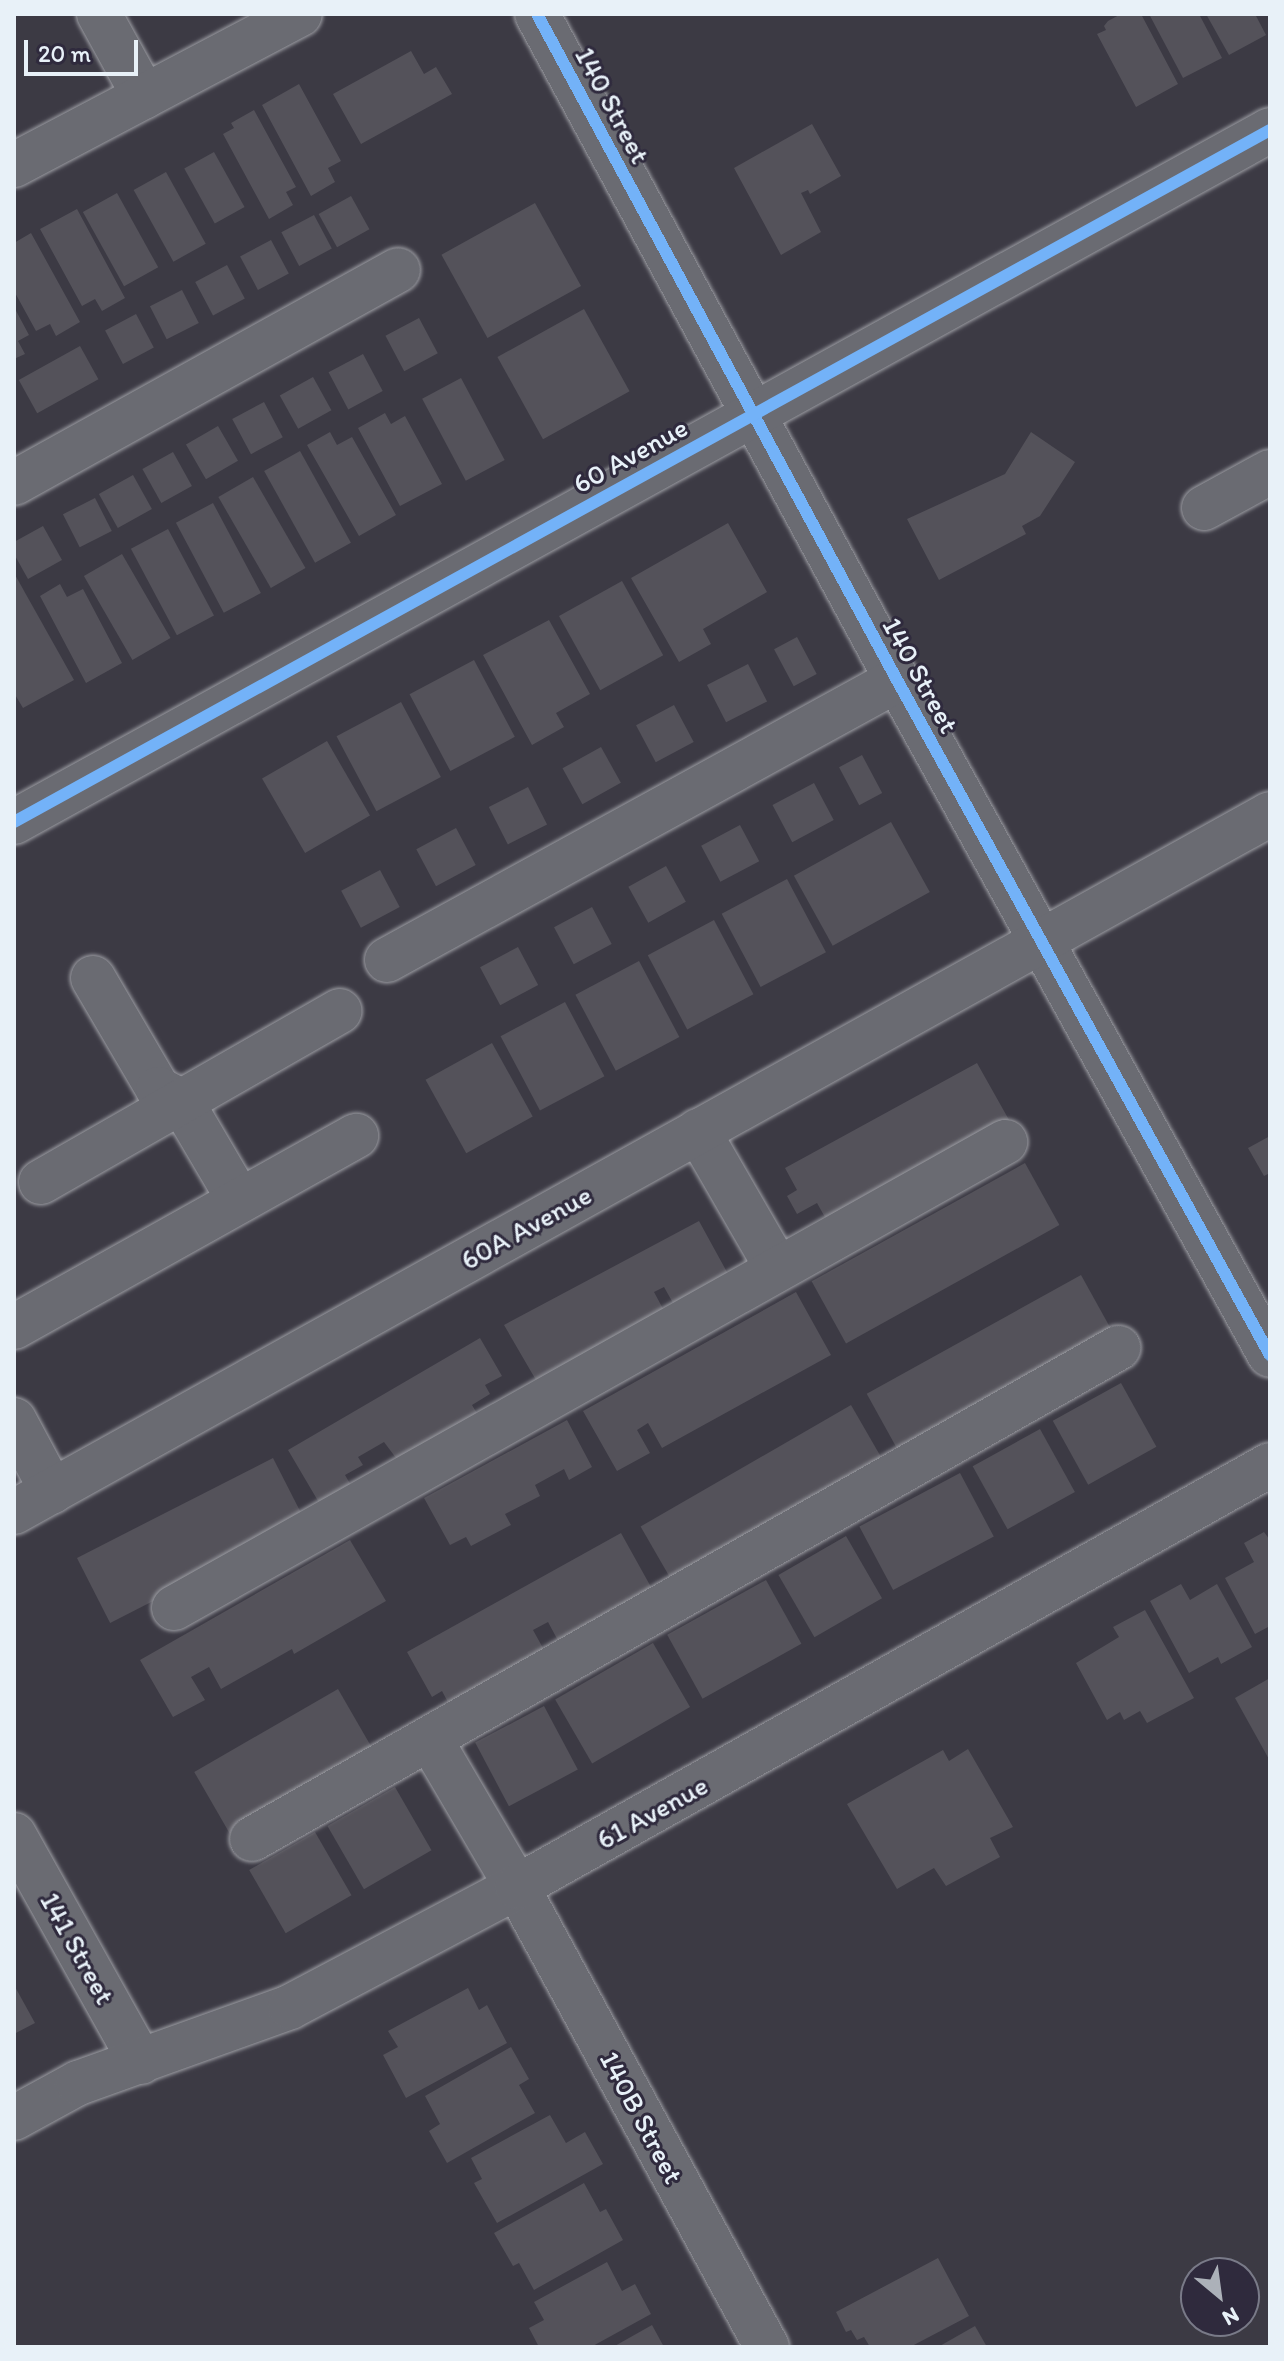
<!DOCTYPE html>
<html>
<head>
<meta charset="utf-8">
<style>
	body { margin:0 }
	#map { position:relative; width:1284px; height:2361px; overflow:hidden; background:#3c3a44; font-family:Itim,sans-serif }
	div>[style] { position:absolute }
	[style*='--x'] { left:calc(var(--x)*1px); top:calc(var(--y)*1px); width:calc(var(--w)*1px); rotate:calc(var(--a)*1deg) }
	.building>* { inset:0; background:#54525a; transform-origin:0 0 }
	.roads { filter:drop-shadow(0 0 2px #9d9ea4) drop-shadow(0 0 2px #9d9ea4) }
	.minor>* { height:44px; margin:-22px; padding:0 22px; transform-origin:22px; border-radius:22px; background:#6a6b72 }
	.cycleway>* { height:12px; margin:-6px; padding:0 6px; transform-origin:6px; border-radius:6px; background:#73b2f8 }
	span { translate:-50% -50%; white-space:nowrap; text-align:center; line-height:1.15; -webkit-text-stroke:6px #2f2a3d; paint-order:stroke }
	.street-label { font-size:28px; color:#e8f1f8 }
	.frame { position:absolute; inset:0; border:16px solid #e8f1f8; pointer-events:none }
	.north { position:absolute; left:1180px; top:2257px; width:80px; height:80px; box-sizing:border-box; background:#2f2a3d; border:2px solid #797a88; border-radius:50%; rotate:151deg; font-size:22px; font-weight:700; line-height:32px; text-align:center; color:#e8f1f8 }
	.north::after { content:''; display:block; margin:auto; width:28px; height:36px; background:#acb1b9; clip-path:polygon(50% 0,100% 100%,50% 72%,0 100%) }
	.scale { position:absolute; left:24px; top:40px; width:114px; height:36px; box-sizing:border-box; border:4px solid #e8f1f8; border-top:0; padding-left:10px; font-size:24px; line-height:28px; white-space:nowrap; color:#e8f1f8; -webkit-text-stroke:6px #2f2a3d; paint-order:stroke }
</style>
</head>
<body>
<div id="map">
	<div class="building">
		<i style="clip-path:polygon(1121px 14px,1141px 14px,1178px 84px,1136px 107px,1097px 34px,1106px 30px,1104px 26px,1108px 21px)"></i>
		<i style="clip-path:polygon(1149px 14px,1199px 14px,1222px 58px,1183px 78px)"></i>
		<i style="clip-path:polygon(1206px 14px,1255px 14px,1266px 35px,1229px 55px)"></i>
		<i style="clip-path:polygon(411px 51px,424px 74px,436px 67px,452px 94px,361px 144px,333px 94px)"></i>
		<i style="clip-path:polygon(299px 84px,341px 161px,328px 168px,335px 182px,311px 196px,262px 105px)"></i>
		<i style="clip-path:polygon(254px 110px,296px 187px,286px 192px,293px 205px,269px 219px,223px 134px,234px 128px,231px 123px)"></i>
		<i style="clip-path:polygon(812px 124px,841px 176px,810px 194px,808px 190px,801px 193px,821px 232px,781px 255px,734px 168px)"></i>
		<i style="left:214px;top:152px;width:63px;height:34px;rotate:61deg"></i>
		<i style="left:166px;top:172px;width:82px;height:37px;rotate:61deg"></i>
		<i style="left:117px;top:193px;width:85px;height:39px;rotate:61deg"></i>
		<i style="left:351px;top:196px;width:38px;height:37px;rotate:61deg"></i>
		<i style="left:535px;top:203px;width:95px;height:107px;rotate:61deg"></i>
		<i style="clip-path:polygon(77px 209px,125px 298px,102px 311px,95px 299px,82px 306px,40px 229px)"></i>
		<i style="left:314px;top:215px;width:38px;height:37px;rotate:62deg"></i>
		<i style="clip-path:polygon(31px 233px,80px 322px,56px 336px,50px 324px,36px 331px,14px 291px,14px 243px)"></i>
		<i style="left:271px;top:240px;width:38px;height:35px;rotate:62deg"></i>
		<i style="left:227px;top:265px;width:38px;height:36px;rotate:62deg"></i>
		<i style="left:182px;top:290px;width:37px;height:36px;rotate:63deg"></i>
		<i style="clip-path:polygon(14px 307px,29px 335px,18px 341px,25px 354px,14px 359px)"></i>
		<i style="left:584px;top:309px;width:94px;height:99px;rotate:61deg"></i>
		<i style="left:136px;top:314px;width:38px;height:35px;rotate:62deg"></i>
		<i style="left:419px;top:318px;width:40px;height:38px;rotate:62deg"></i>
		<i style="left:80px;top:346px;width:38px;height:70px;rotate:61deg"></i>
		<i style="left:363px;top:354px;width:42px;height:39px;rotate:62deg"></i>
		<i style="left:313px;top:377px;width:38px;height:38px;rotate:61deg"></i>
		<i style="left:461px;top:378px;width:93px;height:44px;rotate:62deg"></i>
		<i style="left:264px;top:402px;width:40px;height:36px;rotate:62deg"></i>
		<i style="clip-path:polygon(385px 413px,391px 424px,405px 416px,442px 484px,400px 506px,358px 428px)"></i>
		<i style="left:218px;top:426px;width:40px;height:37px;rotate:60deg"></i>
		<i style="clip-path:polygon(330px 432px,337px 445px,352px 437px,396px 515px,359px 536px,307px 445px)"></i>
		<i style="clip-path:polygon(1031px 432px,1075px 462px,1040px 516px,1022px 526px,1026px 534px,939px 580px,907px 519px,1005px 474px)"></i>
		<i style="left:300px;top:451px;width:105px;height:41px;rotate:61deg"></i>
		<i style="left:173px;top:452px;width:39px;height:35px;rotate:61deg"></i>
		<i style="left:133px;top:475px;width:39px;height:39px;rotate:61deg"></i>
		<i style="left:253px;top:477px;width:105px;height:40px;rotate:60deg"></i>
		<i style="left:95px;top:498px;width:37px;height:36px;rotate:63deg"></i>
		<i style="left:213px;top:503px;width:102px;height:42px;rotate:62deg"></i>
		<i style="clip-path:polygon(728px 523px,767px 592px,703px 629px,711px 644px,679px 662px,631px 578px)"></i>
		<i style="clip-path:polygon(43px 526px,62px 560px,28px 579px,14px 554px,14px 542px)"></i>
		<i style="left:168px;top:529px;width:98px;height:42px;rotate:62deg"></i>
		<i style="left:122px;top:554px;width:97px;height:44px;rotate:60deg"></i>
		<i style="clip-path:polygon(14px 573px,74px 680px,23px 708px,14px 693px)"></i>
		<i style="left:622px;top:581px;width:85px;height:72px;rotate:61deg"></i>
		<i style="clip-path:polygon(60px 584px,67px 597px,83px 589px,122px 663px,86px 683px,40px 596px)"></i>
		<i style="clip-path:polygon(549px 620px,590px 694px,556px 713px,564px 727px,532px 745px,483px 655px)"></i>
		<i style="left:797px;top:637px;width:42px;height:26px;rotate:62deg"></i>
		<i style="left:474px;top:660px;width:87px;height:73px;rotate:62deg"></i>
		<i style="left:748px;top:664px;width:42px;height:46px;rotate:63deg"></i>
		<i style="left:401px;top:702px;width:85px;height:73px;rotate:62deg"></i>
		<i style="left:674px;top:705px;width:42px;height:43px;rotate:62deg"></i>
		<i style="left:327px;top:741px;width:86px;height:75px;rotate:60deg"></i>
		<i style="left:601px;top:747px;width:41px;height:44px;rotate:61deg"></i>
		<i style="left:862px;top:755px;width:43px;height:26px;rotate:62deg"></i>
		<i style="left:814px;top:783px;width:42px;height:47px;rotate:62deg"></i>
		<i style="left:528px;top:787px;width:42px;height:44px;rotate:63deg"></i>
		<i style="left:891px;top:822px;width:80px;height:111px;rotate:61deg"></i>
		<i style="left:740px;top:825px;width:41px;height:44px;rotate:62deg"></i>
		<i style="left:456px;top:828px;width:42px;height:45px;rotate:62deg"></i>
		<i style="left:666px;top:866px;width:41px;height:43px;rotate:61deg"></i>
		<i style="left:380px;top:870px;width:42px;height:44px;rotate:62deg"></i>
		<i style="left:787px;top:879px;width:83px;height:74px;rotate:62deg"></i>
		<i style="left:592px;top:907px;width:42px;height:43px;rotate:62deg"></i>
		<i style="left:714px;top:920px;width:84px;height:75px;rotate:62deg"></i>
		<i style="left:518px;top:947px;width:43px;height:43px;rotate:62deg"></i>
		<i style="left:639px;top:961px;width:86px;height:72px;rotate:62deg"></i>
		<i style="left:565px;top:1002px;width:84px;height:73px;rotate:62deg"></i>
		<i style="left:492px;top:1043px;width:84px;height:76px;rotate:61deg"></i>
		<i style="clip-path:polygon(977px 1063px,1013px 1127px,831px 1228px,817px 1203px,797px 1214px,787px 1196px,797px 1190px,785px 1168px)"></i>
		<i style="clip-path:polygon(1270px 1136px,1270px 1173px,1264px 1176px,1248px 1148px)"></i>
		<i style="left:1025px;top:1163px;width:71px;height:244px;rotate:61deg"></i>
		<i style="clip-path:polygon(699px 1221px,733px 1283px,678px 1312px,664px 1287px,654px 1292px,668px 1318px,540px 1387px,504px 1325px)"></i>
		<i style="left:1081px;top:1275px;width:73px;height:245px;rotate:61deg"></i>
		<i style="clip-path:polygon(796px 1292px,831px 1355px,662px 1448px,648px 1423px,637px 1430px,650px 1453px,617px 1471px,583px 1411px)"></i>
		<i style="clip-path:polygon(480px 1338px,502px 1376px,485px 1385px,490px 1394px,472px 1405px,481px 1420px,402px 1466px,384px 1442px,358px 1457px,363px 1465px,345px 1475px,352px 1487px,321px 1506px,288px 1450px)"></i>
		<i style="left:1121px;top:1383px;width:73px;height:78px;rotate:61deg"></i>
		<i style="left:851px;top:1405px;width:73px;height:243px;rotate:60deg"></i>
		<i style="clip-path:polygon(567px 1420px,592px 1467px,569px 1480px,564px 1469px,535px 1485px,540px 1496px,505px 1514px,511px 1525px,471px 1546px,466px 1537px,450px 1545px,424px 1498px)"></i>
		<i style="left:1040px;top:1429px;width:72px;height:77px;rotate:61deg"></i>
		<i style="left:273px;top:1458px;width:73px;height:220px;rotate:63deg"></i>
		<i style="left:960px;top:1473px;width:72px;height:114px;rotate:62deg"></i>
		<i style="clip-path:polygon(1264px 1532px,1270px 1540px,1270px 1626px,1255px 1634px,1225px 1578px,1254px 1562px,1244px 1543px)"></i>
		<i style="clip-path:polygon(621px 1533px,656px 1596px,562px 1648px,548px 1622px,533px 1630px,548px 1657px,452px 1710px,442px 1691px,432px 1697px,407px 1652px)"></i>
		<i style="left:846px;top:1536px;width:72px;height:78px;rotate:60deg"></i>
		<i style="clip-path:polygon(350px 1540px,386px 1601px,294px 1654px,292px 1649px,221px 1689px,209px 1667px,191px 1677px,205px 1700px,173px 1717px,140px 1660px)"></i>
		<i style="left:766px;top:1580px;width:73px;height:113px;rotate:61deg"></i>
		<i style="clip-path:polygon(1181px 1584px,1190px 1600px,1217px 1584px,1252px 1647px,1221px 1664px,1218px 1657px,1189px 1673px,1150px 1601px)"></i>
		<i style="clip-path:polygon(1145px 1610px,1194px 1698px,1147px 1723px,1140px 1711px,1124px 1720px,1120px 1712px,1107px 1720px,1076px 1663px,1119px 1637px,1113px 1627px)"></i>
		<i style="left:653px;top:1643px;width:74px;height:113px;rotate:60deg"></i>
		<i style="clip-path:polygon(1270px 1678px,1270px 1761px,1235px 1698px)"></i>
		<i style="left:338px;top:1689px;width:73px;height:166px;rotate:60deg"></i>
		<i style="left:544px;top:1706px;width:72px;height:78px;rotate:62deg"></i>
		<i style="clip-path:polygon(968px 1749px,1013px 1827px,990px 1838px,1000px 1857px,946px 1886px,934px 1868px,897px 1889px,847px 1804px,943px 1750px,949px 1761px)"></i>
		<i style="left:395px;top:1787px;width:73px;height:78px;rotate:60deg"></i>
		<i style="left:315px;top:1832px;width:73px;height:76px;rotate:60deg"></i>
		<i style="clip-path:polygon(14px 1985px,35px 2023px,14px 2034px)"></i>
		<i style="clip-path:polygon(468px 1988px,479px 2010px,487px 2005px,507px 2043px,406px 2098px,383px 2055px,398px 2047px,388px 2031px)"></i>
		<i style="clip-path:polygon(511px 2047px,529px 2079px,519px 2085px,535px 2113px,447px 2163px,429px 2131px,440px 2124px,425px 2096px)"></i>
		<i style="clip-path:polygon(550px 2115px,566px 2143px,585px 2132px,603px 2164px,497px 2223px,474px 2183px,482px 2179px,471px 2158px)"></i>
		<i style="clip-path:polygon(584px 2183px,600px 2212px,606px 2209px,623px 2240px,534px 2290px,519px 2263px,513px 2266px,494px 2233px)"></i>
		<i style="clip-path:polygon(938px 2258px,969px 2316px,910px 2347px,870px 2347px,864px 2337px,857px 2340px,851px 2330px,846px 2332px,836px 2312px)"></i>
		<i style="clip-path:polygon(607px 2262px,622px 2291px,635px 2284px,651px 2314px,591px 2347px,539px 2347px,529px 2328px,544px 2320px,534px 2302px)"></i>
		<i style="clip-path:polygon(652px 2325px,664px 2347px,613px 2347px)"></i>
		<i style="clip-path:polygon(975px 2326px,987px 2347px,938px 2347px)"></i>
	</div>
	<div class="roads">
		<div class="minor">
			<i style="--x:99;--y:14;--w:94;--a:61.2"></i>
			<i style="--x:537;--y:14;--w:757;--a:61.61"></i>
			<i style="--x:897;--y:680;--w:771;--a:61.08"></i>
			<i style="--x:14;--y:165;--w:323;--a:-27.8"></i>
			<i style="--x:14;--y:483;--w:439;--a:-29"></i>
			<i style="--x:1204;--y:508;--w:75;--a:-28.6"></i>
			<i style="--x:14;--y:822;--w:1434;--a:-28.85"></i>
			<i style="--x:387;--y:960;--w:582;--a:-28.77"></i>
			<i style="--x:93;--y:978;--w:129;--a:59.6"></i>
			<i style="--x:158;--y:1089;--w:26;--a:28"></i>
			<i style="--x:181;--y:1101;--w:115;--a:59.6"></i>
			<i style="--x:698;--y:1131;--w:158;--a:60"></i>
			<i style="--x:41;--y:1182;--w:344;--a:-29.8"></i>
			<i style="--x:14;--y:1327;--w:392;--a:-29.2"></i>
			<i style="--x:14;--y:1420;--w:81;--a:61.8"></i>
			<i style="--x:14;--y:1512;--w:1437;--a:-29.06"></i>
			<i style="--x:174;--y:1608;--w:953;--a:-29.28"></i>
			<i style="--x:430;--y:1739;--w:172;--a:59.6"></i>
			<i style="--x:517;--y:1887;--w:524;--a:61.48"></i>
			<i style="--x:14;--y:1835;--w:260;--a:60.8"></i>
			<i style="--x:252;--y:1839;--w:996;--a:-29.55"></i>
			<i style="--x:14;--y:2118;--w:73;--a:-28.7"></i>
			<i style="--x:78;--y:2083;--w:225;--a:-19.7"></i>
			<i style="--x:290;--y:2007;--w:257;--a:-27.9"></i>
			<i style="--x:517;--y:1887;--w:863;--a:-29.27"></i>
		</div>
	</div>
	<div class="cycleway">
		<i style="--x:537;--y:14;--w:757;--a:61.61"></i>
		<i style="--x:897;--y:680;--w:771;--a:61.08"></i>
		<i style="--x:14;--y:822;--w:1434;--a:-28.85"></i>
	</div>
	<div class="street-label">
		<span style="left:613px;top:105px;rotate:62deg">140 Street</span>
		<span style="left:630px;top:455px;rotate:-29deg">60 Avenue</span>
		<span style="left:921px;top:675px;rotate:61deg">140 Street</span>
		<span style="left:526px;top:1227px;rotate:-29deg">60A Avenue</span>
		<span style="left:652px;top:1812px;rotate:-29deg">61 Avenue</span>
		<span style="left:78px;top:1948px;rotate:61deg">141 Street</span>
		<span style="left:642px;top:2117px;rotate:62deg">140B Street</span>
	</div>
	<div class="frame"></div>
	<div class="north">N</div>
	<div class="scale">20 m</div>
</div>
</body>
</html>
